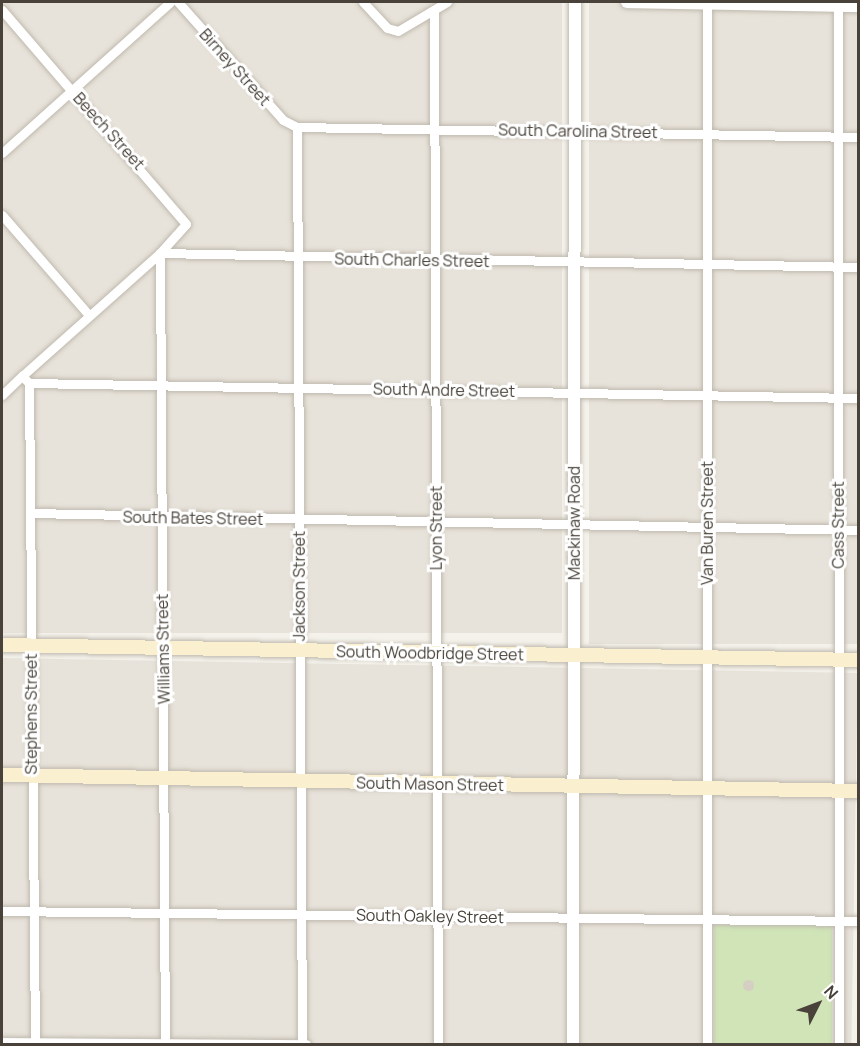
<!DOCTYPE html>
<html>
<head>
<meta charset="utf-8">
<style>
	body { margin:0 }
	#map { position:relative; width:860px; height:1046px; overflow:hidden; background:#f4f2eb; font-family:Manrope,sans-serif }
	div>[style] { position:absolute }
	[style*='--x'] { left:calc(var(--x)*1px); top:calc(var(--y)*1px); width:calc(var(--w)*1px); rotate:calc(var(--a)*1deg) }
	.residential>* { inset:0; background:#e8e3da; transform-origin:0 0 }
	.green>* { inset:0; background:#d0e4b8; transform-origin:0 0 }
	.building>* { inset:0; background:#d5cec2 }
	.round { border-radius:50% }
	.roads { filter:drop-shadow(0 0 2px #bfb9ae) drop-shadow(0 0 2px #bfb9ae) }
	.minor>* { height:9px; margin:-4.5px; padding:0 4.5px; transform-origin:4.5px; border-radius:4.5px; background:#fff }
	.tertiary>* { height:12px; margin:-6px; padding:0 6px; transform-origin:6px; border-radius:6px; background:#fff }
	.secondary>* { height:14px; margin:-7px; padding:0 7px; transform-origin:7px; border-radius:7px; background:#faf0cf }
	span { translate:-50% -50%; white-space:nowrap; text-align:center; line-height:1.15; -webkit-text-stroke:6px #fff; paint-order:stroke }
	.street-label { font-size:16px; color:#48423a }
	.frame { position:absolute; inset:0; border:3px solid #48423a; pointer-events:none }
	.north { position:absolute; left:788px; top:974px; width:60px; height:60px; -webkit-text-stroke:4px #fff; paint-order:stroke; rotate:48deg; font-size:16px; font-weight:700; line-height:24px; text-align:center; color:#48423a }
	.north::after { content:''; display:block; margin:auto; width:21px; height:27px; background:#48423a; clip-path:polygon(50% 0,100% 100%,50% 72%,0 100%) }
</style>
</head>
<body>
<div id="map">
	<div class="residential">
		<i style="left:2px;top:2px;width:560px;height:631px"></i>
		<i style="left:589px;top:2px;width:269px;height:642px"></i>
		<i style="left:2px;top:658px;width:856px;height:386px;rotate:1deg"></i>
	</div>
	<div class="green">
		<i style="left:714px;top:925px;width:118px;height:119px"></i>
	</div>
	<div class="building">
		<i class="round" style="left:742.5px;top:979.5px;width:11px;height:11px"></i>
	</div>
	<div class="roads">
		<div class="minor">
			<i style="--x:178;--y:2;--w:158;--a:48.3"></i>
			<i style="--x:283;--y:120;--w:16;--a:27"></i>
			<i style="--x:297;--y:127;--w:561;--a:1.02"></i>
			<i style="--x:363;--y:2;--w:35;--a:47"></i>
			<i style="--x:387;--y:28;--w:11;--a:15"></i>
			<i style="--x:398;--y:31;--w:57;--a:-30.6"></i>
			<i style="--x:838;--y:6;--w:1038;--a:89.94"></i>
			<i style="--x:2;--y:10;--w:282;--a:49.3"></i>
			<i style="--x:186;--y:224;--w:39;--a:132"></i>
			<i style="--x:160;--y:253;--w:791;--a:89.64"></i>
			<i style="--x:434;--y:11;--w:1033;--a:89.78"></i>
			<i style="--x:297;--y:127;--w:917;--a:89.69"></i>
			<i style="--x:2;--y:153;--w:226;--a:-41.9"></i>
			<i style="--x:2;--y:215;--w:133;--a:49"></i>
			<i style="--x:29;--y:383;--w:10;--a:-135"></i>
			<i style="--x:22;--y:376;--w:185;--a:-41.7"></i>
			<i style="--x:160;--y:253;--w:698;--a:1.15"></i>
			<i style="--x:29;--y:383;--w:829;--a:1.04"></i>
			<i style="--x:29;--y:383;--w:661;--a:89.48"></i>
			<i style="--x:2;--y:395;--w:28;--a:-44"></i>
			<i style="--x:31;--y:513;--w:827;--a:1.18"></i>
			<i style="--x:2;--y:911;--w:856;--a:0.67"></i>
			<i style="--x:2;--y:1042;--w:304;--a:0.4"></i>
			<i style="--x:707;--y:1044;--w:1042;--a:-90"></i>
		</div>
		<div class="tertiary">
			<i style="--x:627;--y:2;--w:231;--a:1"></i>
			<i style="--x:573;--y:1044;--w:1042;--a:-89.89"></i>
		</div>
		<div class="secondary">
			<i style="--x:2;--y:645;--w:856;--a:1"></i>
			<i style="--x:2;--y:775;--w:856;--a:1.07"></i>
		</div>
	</div>
	<div class="street-label">
		<span style="left:235px;top:67px;rotate:48deg">Birney Street</span>
		<span style="left:109px;top:131px;rotate:48deg">Beech Street</span>
		<span style="left:578px;top:131px;rotate:1deg">South Carolina Street</span>
		<span style="left:412px;top:260px;rotate:1deg">South Charles Street</span>
		<span style="left:444px;top:390px;rotate:1deg">South Andre Street</span>
		<span style="left:193px;top:518px;rotate:1deg">South Bates Street</span>
		<span style="left:574px;top:523px;rotate:-90deg">Mackinaw Road</span>
		<span style="left:707px;top:523px;rotate:-90deg">Van Buren Street</span>
		<span style="left:838px;top:525px;rotate:-90deg">Cass Street</span>
		<span style="left:436px;top:528px;rotate:-90deg">Lyon Street</span>
		<span style="left:299px;top:586px;rotate:-90deg">Jackson Street</span>
		<span style="left:163px;top:649px;rotate:-91deg">Williams Street</span>
		<span style="left:430px;top:653px;rotate:1deg">South Woodbridge Street</span>
		<span style="left:31px;top:714px;rotate:-90deg">Stephens Street</span>
		<span style="left:430px;top:784px;rotate:1deg">South Mason Street</span>
		<span style="left:430px;top:916px;rotate:1deg">South Oakley Street</span>
	</div>
	<div class="frame"></div>
	<div class="north">N</div>
</div>
</body>
</html>
